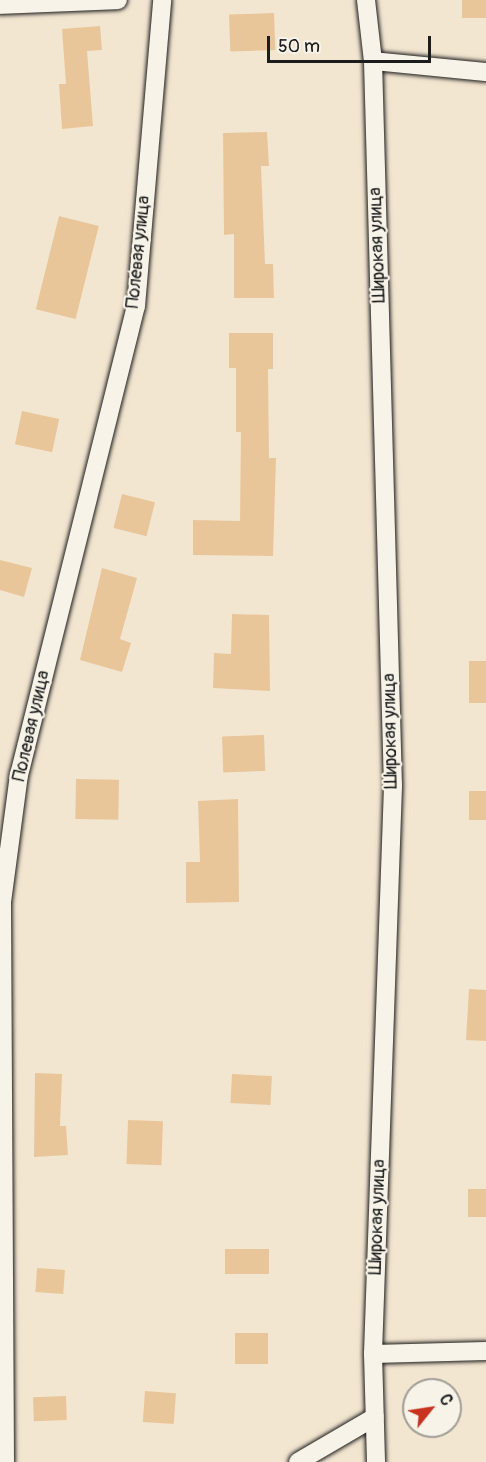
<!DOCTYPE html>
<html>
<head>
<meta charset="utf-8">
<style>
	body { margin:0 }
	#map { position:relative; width:486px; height:1462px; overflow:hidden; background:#f3e6d1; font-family:Pangolin,sans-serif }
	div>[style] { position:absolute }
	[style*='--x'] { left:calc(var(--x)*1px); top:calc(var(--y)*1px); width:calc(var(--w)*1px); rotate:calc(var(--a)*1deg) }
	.building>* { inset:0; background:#e9c69a; transform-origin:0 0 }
	.roads { filter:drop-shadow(0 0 2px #1c1c1c) drop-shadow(0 0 2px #1c1c1c) }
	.street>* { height:18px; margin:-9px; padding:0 9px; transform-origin:9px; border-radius:9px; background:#f7f3e8 }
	span { translate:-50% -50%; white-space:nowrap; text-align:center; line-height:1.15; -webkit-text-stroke:4.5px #f7f3e8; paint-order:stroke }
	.street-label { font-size:18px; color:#1c1c1c }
	.north { position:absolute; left:402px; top:1378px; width:60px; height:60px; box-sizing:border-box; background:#f7f3e8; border:2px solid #9f9d96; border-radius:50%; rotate:60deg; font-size:16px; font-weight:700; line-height:24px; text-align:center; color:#1c1c1c }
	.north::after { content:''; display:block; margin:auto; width:21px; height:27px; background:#c8321e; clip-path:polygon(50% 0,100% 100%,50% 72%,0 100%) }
	.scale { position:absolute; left:267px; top:36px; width:164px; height:27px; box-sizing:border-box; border:3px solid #1c1c1c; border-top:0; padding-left:8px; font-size:18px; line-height:21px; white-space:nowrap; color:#1c1c1c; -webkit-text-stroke:4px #f7f3e8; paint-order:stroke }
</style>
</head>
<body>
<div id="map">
	<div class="building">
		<i style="left:462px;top:0;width:24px;height:18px"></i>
		<i style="left:274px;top:13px;width:37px;height:45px;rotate:88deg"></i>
		<i style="clip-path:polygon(100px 26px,102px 50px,87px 51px,93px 126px,62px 129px,59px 84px,66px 84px,62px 29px)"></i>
		<i style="clip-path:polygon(267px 132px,269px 166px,261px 166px,265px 264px,273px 264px,274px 298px,234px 298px,234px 234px,224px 235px,223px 133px)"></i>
		<i style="left:59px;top:216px;width:41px;height:96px;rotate:14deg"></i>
		<i style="clip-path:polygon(229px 333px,273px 333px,273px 369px,268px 369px,269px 458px,276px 458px,273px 556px,193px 555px,193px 520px,240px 521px,241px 432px,236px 432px,236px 368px,229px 368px)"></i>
		<i style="left:22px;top:411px;width:38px;height:34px;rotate:12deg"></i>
		<i style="left:122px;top:494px;width:34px;height:35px;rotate:14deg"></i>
		<i style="clip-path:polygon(0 560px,32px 568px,24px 597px,0 590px)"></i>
		<i style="clip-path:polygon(102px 568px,137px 578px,120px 639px,131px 643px,122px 672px,80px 660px)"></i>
		<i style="clip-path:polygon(232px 614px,269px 615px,270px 691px,213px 688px,214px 653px,231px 654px)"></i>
		<i style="left:469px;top:661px;width:17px;height:42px"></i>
		<i style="left:264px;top:735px;width:36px;height:42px;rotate:88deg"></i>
		<i style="left:76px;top:779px;width:43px;height:40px;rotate:1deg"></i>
		<i style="left:469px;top:791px;width:17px;height:29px"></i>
		<i style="clip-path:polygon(238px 799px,239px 902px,186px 903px,186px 862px,200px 862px,198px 801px)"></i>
		<i style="clip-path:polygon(469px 989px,486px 990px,486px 1041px,466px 1040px)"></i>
		<i style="clip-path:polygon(35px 1073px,62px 1074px,60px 1126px,66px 1126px,68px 1155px,34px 1157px)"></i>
		<i style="left:232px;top:1074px;width:40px;height:29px;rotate:3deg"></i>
		<i style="left:128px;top:1120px;width:35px;height:44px;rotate:2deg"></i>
		<i style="left:468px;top:1189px;width:18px;height:28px"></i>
		<i style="left:269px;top:1249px;width:25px;height:44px;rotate:90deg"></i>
		<i style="left:37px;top:1268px;width:28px;height:24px;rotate:4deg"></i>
		<i style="left:235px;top:1333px;width:33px;height:31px"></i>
		<i style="left:145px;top:1391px;width:31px;height:31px;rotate:4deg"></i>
		<i style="left:66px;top:1396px;width:24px;height:33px;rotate:88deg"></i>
	</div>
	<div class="roads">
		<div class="street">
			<i style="--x:366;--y:0;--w:61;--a:83.5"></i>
			<i style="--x:373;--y:61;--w:725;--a:88.42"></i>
			<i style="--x:393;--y:786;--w:568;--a:92.02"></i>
			<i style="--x:373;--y:1354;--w:108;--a:88.4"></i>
			<i style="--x:0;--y:5;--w:118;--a:-2.4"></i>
			<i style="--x:373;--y:61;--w:114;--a:5.6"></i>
			<i style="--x:373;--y:1354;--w:113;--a:-1.5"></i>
			<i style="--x:5;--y:1462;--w:560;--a:-90.31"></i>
			<i style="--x:2;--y:902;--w:128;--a:-82.4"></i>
			<i style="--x:19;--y:775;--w:483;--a:-76"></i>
			<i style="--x:136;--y:306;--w:307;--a:-85.1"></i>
			<i style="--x:298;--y:1462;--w:89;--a:-30.3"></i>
		</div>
	</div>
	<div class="street-label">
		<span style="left:378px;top:245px;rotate:-92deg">Широкая улица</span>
		<span style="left:139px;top:252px;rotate:-84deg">Полевая улица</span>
		<span style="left:32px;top:726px;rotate:-77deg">Полевая улица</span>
		<span style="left:391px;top:731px;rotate:-91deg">Широкая улица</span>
		<span style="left:378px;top:1217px;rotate:-88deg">Широкая улица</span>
	</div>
	<div class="north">С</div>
	<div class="scale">50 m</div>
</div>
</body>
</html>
